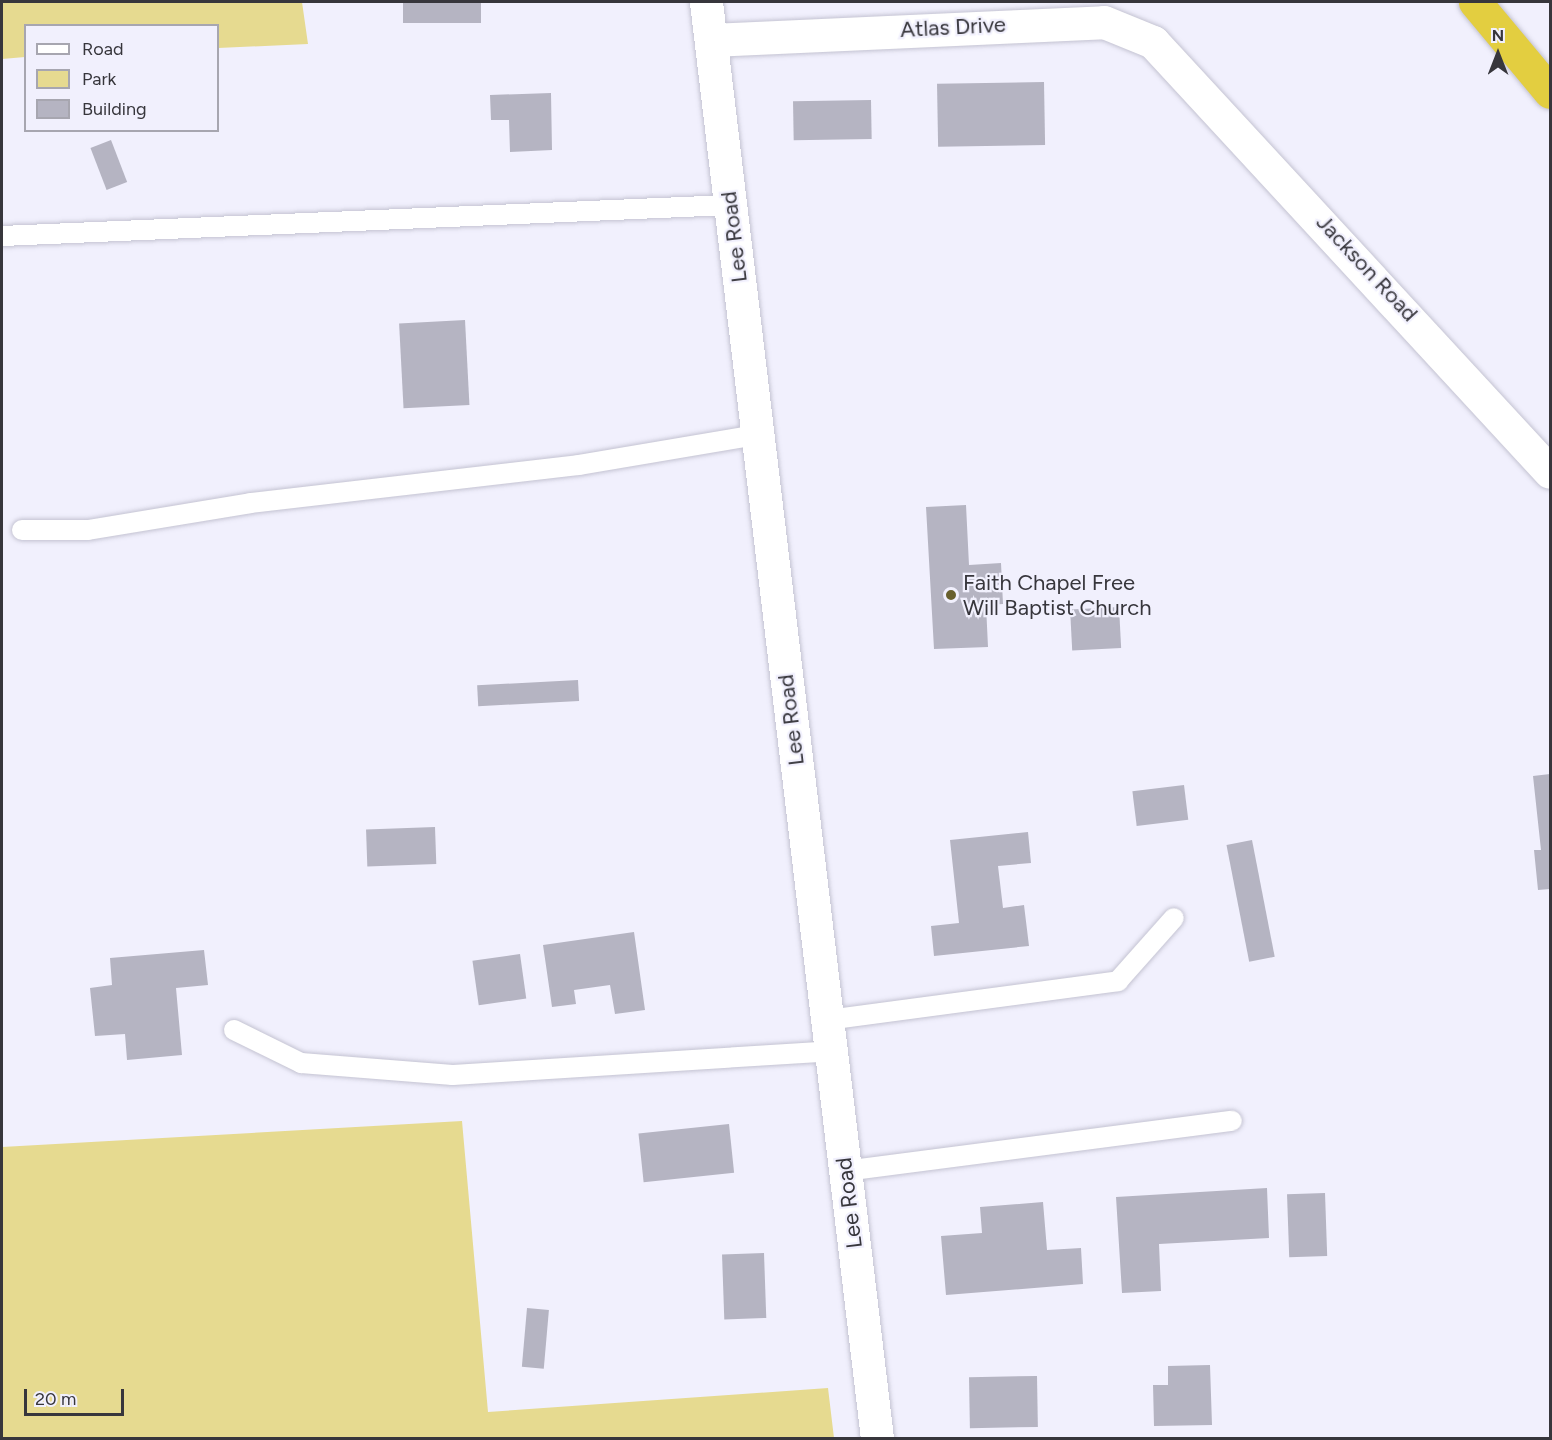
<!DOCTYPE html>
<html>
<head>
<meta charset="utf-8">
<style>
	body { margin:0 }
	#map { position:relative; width:1552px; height:1440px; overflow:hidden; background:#f1f0fd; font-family:Figtree,sans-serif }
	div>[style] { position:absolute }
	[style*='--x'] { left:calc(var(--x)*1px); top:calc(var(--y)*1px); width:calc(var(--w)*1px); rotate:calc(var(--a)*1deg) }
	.green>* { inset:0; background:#e6da90 }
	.building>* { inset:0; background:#b5b4c2; transform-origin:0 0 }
	.roads { filter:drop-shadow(0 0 2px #c4c3d2) drop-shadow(0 0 2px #c4c3d2) }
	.service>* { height:20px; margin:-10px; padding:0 10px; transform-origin:10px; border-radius:10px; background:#fff }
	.minor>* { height:33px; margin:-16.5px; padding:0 16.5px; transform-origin:16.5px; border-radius:16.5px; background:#fff }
	.tertiary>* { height:33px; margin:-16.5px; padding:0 16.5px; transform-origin:16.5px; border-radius:16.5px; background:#fff }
	.motorway>* { height:33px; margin:-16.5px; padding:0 16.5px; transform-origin:16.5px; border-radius:16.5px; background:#e3ce40 }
	.dots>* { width:16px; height:16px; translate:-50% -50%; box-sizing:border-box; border:3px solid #f1f0fd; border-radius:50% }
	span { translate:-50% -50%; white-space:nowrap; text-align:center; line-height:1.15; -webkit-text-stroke:4.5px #f1f0fd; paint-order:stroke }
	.street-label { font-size:22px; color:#37363c }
	.poi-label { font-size:22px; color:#37363c }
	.left { translate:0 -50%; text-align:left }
	.frame { position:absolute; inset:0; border:3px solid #37363c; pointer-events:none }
	.legend { position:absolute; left:24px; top:24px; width:195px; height:108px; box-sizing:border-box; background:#f1f0fd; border:2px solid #a7a6b0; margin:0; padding:8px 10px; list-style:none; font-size:18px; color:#37363c }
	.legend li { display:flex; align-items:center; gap:12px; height:30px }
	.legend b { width:30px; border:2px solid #a7a6b0 }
	.north { position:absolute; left:1468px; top:24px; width:60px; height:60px; -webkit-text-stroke:4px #f1f0fd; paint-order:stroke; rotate:0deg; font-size:16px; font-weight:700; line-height:24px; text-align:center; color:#37363c }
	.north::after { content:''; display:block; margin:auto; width:21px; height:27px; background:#37363c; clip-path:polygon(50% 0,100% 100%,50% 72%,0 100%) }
	.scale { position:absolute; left:24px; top:1389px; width:100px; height:27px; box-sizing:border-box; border:3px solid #37363c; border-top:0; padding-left:8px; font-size:18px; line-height:21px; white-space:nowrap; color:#37363c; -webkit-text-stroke:4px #f1f0fd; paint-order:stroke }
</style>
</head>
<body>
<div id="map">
	<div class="green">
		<i style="clip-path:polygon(2px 2px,302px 2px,308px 44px,218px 48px,218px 26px,26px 26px,25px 57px,2px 59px)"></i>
		<i style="clip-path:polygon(462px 1121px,488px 1412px,828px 1388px,834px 1438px,2px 1438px,2px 1147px)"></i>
	</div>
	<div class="building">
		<i style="left:403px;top:2px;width:78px;height:21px"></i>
		<i style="left:1044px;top:82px;width:63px;height:107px;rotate:89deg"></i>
		<i style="clip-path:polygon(551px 93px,552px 150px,510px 152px,509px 120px,491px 120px,490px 95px)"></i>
		<i style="left:871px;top:100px;width:39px;height:78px;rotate:89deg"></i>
		<i style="left:111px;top:140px;width:45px;height:22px;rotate:69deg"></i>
		<i style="left:465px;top:320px;width:85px;height:66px;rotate:87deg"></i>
		<i style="clip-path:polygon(966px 505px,969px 565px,1001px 563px,1003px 604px,986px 605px,988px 647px,934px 649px,926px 507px)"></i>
		<i style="left:1119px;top:607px;width:41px;height:49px;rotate:87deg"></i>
		<i style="left:578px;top:680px;width:21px;height:101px;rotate:87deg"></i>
		<i style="clip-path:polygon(1550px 774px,1550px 889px,1538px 890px,1534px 850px,1541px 850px,1533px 776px)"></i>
		<i style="left:1184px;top:785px;width:35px;height:52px;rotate:83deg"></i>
		<i style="left:435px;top:827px;width:37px;height:69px;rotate:88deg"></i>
		<i style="clip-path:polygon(1028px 832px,1031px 863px,998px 866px,1003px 908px,1024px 905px,1029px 946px,934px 956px,931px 926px,959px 923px,950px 840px)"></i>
		<i style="left:1252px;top:840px;width:119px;height:26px;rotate:79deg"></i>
		<i style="clip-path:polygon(634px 932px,645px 1010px,615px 1014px,610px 985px,574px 990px,576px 1004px,552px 1007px,543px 945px)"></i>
		<i style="clip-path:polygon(204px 950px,208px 985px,176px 988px,182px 1055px,127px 1060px,125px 1034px,95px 1036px,90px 988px,112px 985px,110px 958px)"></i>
		<i style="left:520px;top:954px;width:45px;height:48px;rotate:82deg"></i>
		<i style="left:729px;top:1124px;width:49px;height:91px;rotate:84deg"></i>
		<i style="clip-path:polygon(1267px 1188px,1269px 1238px,1159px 1244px,1161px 1291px,1122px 1293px,1116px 1197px)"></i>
		<i style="left:1325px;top:1193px;width:63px;height:38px;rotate:88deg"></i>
		<i style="clip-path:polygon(1043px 1202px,1047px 1250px,1081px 1248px,1083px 1284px,946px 1295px,941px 1236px,982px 1233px,980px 1207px)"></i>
		<i style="left:764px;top:1253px;width:65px;height:42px;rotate:88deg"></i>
		<i style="left:527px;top:1308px;width:22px;height:59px;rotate:5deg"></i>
		<i style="clip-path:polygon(1210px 1365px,1212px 1425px,1154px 1426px,1153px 1385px,1168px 1385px,1168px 1366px)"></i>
		<i style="left:1037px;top:1376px;width:51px;height:68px;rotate:89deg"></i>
	</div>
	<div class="roads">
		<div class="service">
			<i style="--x:2;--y:236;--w:729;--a:-2.44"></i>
			<i style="--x:22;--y:530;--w:66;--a:0"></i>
			<i style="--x:88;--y:530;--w:165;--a:-9.4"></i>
			<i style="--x:251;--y:503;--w:330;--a:-6.6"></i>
			<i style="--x:579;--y:465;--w:181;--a:-9.6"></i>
			<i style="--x:827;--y:1020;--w:294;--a:-7.6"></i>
			<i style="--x:1118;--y:981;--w:84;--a:-48.4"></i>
			<i style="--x:234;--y:1030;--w:75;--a:26.2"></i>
			<i style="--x:301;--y:1063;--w:152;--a:4.5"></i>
			<i style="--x:453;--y:1075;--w:379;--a:-3.6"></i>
			<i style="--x:845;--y:1171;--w:390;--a:-7.4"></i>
		</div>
		<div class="minor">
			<i style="--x:711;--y:40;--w:393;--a:-2.6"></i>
			<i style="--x:1104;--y:22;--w:53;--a:22.2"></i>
			<i style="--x:1153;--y:42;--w:585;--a:47.29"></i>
		</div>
		<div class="tertiary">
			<i style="--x:706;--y:2;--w:1446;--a:83.21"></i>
		</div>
		<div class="motorway">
			<i style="--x:1475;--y:2;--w:117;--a:50.2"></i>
		</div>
	</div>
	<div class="dots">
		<i style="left:951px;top:595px;background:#68602d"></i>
	</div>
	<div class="street-label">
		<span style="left:953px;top:27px;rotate:-3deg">Atlas Drive</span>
		<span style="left:734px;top:237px;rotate:-97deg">Lee Road</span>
		<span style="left:1367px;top:268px;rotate:47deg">Jackson Road</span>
		<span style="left:791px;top:720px;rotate:-97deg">Lee Road</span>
		<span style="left:849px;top:1203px;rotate:-97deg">Lee Road</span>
	</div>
	<div class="poi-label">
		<span class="left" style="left:963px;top:595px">Faith Chapel Free<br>Will Baptist Church</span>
	</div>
	<div class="frame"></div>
	<ul class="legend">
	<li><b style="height:8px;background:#fff"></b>Road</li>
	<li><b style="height:16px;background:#e6da90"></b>Park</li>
	<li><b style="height:16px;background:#b5b4c2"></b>Building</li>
	</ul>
	<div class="north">N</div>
	<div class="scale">20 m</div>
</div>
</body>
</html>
